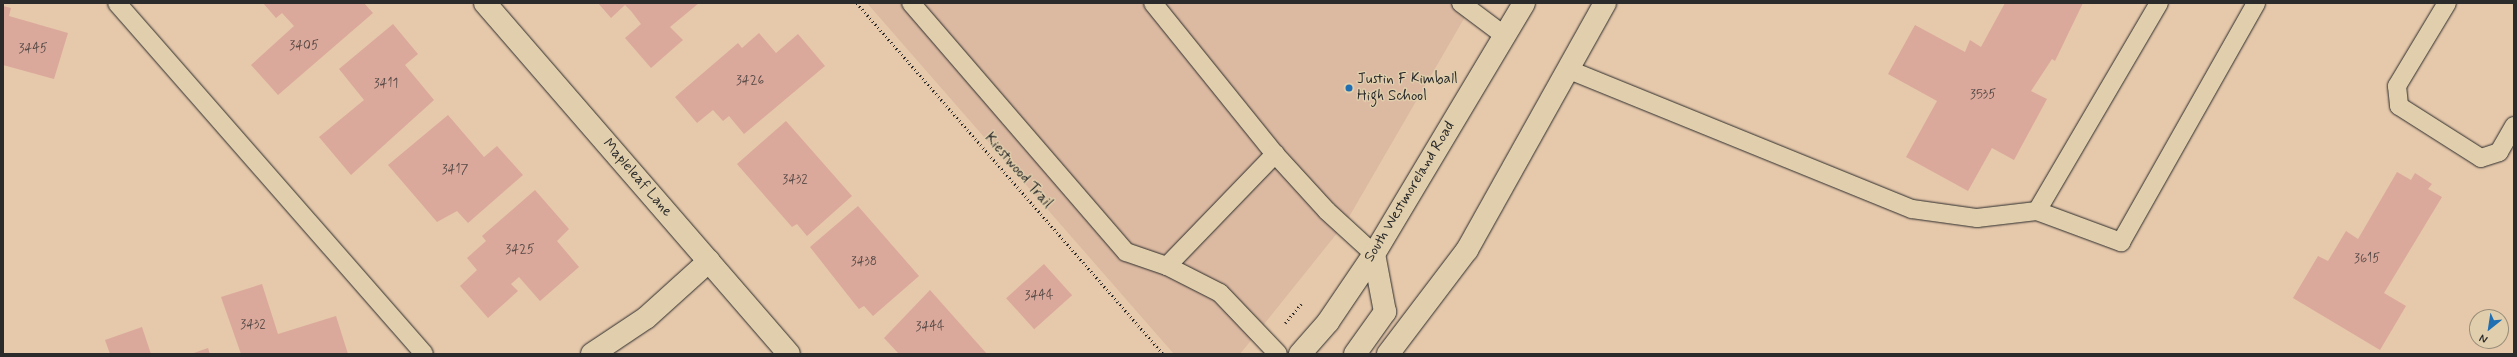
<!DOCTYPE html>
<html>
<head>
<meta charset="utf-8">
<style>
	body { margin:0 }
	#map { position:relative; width:2517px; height:357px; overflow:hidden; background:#e6c8ab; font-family:Mynerve,sans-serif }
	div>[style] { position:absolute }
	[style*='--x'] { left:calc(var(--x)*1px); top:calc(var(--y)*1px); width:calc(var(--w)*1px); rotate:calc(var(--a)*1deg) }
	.built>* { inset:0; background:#dcb9a1 }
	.building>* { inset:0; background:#dba99b; transform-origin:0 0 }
	.path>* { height:2.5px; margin-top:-1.25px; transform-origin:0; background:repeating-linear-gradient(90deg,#2b2b2b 0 1px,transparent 0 4px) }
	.roads { filter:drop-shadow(0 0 1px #2b2b2b) drop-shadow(0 0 1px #2b2b2b) }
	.service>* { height:18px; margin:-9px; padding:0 9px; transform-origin:9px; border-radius:9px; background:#e0ceac }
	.minor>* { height:22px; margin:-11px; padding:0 11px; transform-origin:11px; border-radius:11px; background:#e0ceac }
	.secondary>* { height:22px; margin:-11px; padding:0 11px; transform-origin:11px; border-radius:11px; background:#e0ceac }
	.dots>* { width:11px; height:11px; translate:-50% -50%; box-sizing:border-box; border:2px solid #e0ceac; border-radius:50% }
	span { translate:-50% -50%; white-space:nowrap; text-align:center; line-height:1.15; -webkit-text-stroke:3px #e0ceac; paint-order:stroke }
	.number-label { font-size:13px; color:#574a47 }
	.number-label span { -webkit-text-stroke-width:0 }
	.poi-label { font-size:15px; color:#2b2b2b }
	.left { translate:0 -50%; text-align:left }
	.street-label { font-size:15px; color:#2b2b2b }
	.frame { position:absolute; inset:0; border:4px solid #2b2b2b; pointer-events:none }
	.north { position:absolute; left:2469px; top:309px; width:40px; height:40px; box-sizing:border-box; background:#e0ceac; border:1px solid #988d78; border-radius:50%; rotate:210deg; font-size:11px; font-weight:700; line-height:16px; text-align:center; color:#2b2b2b }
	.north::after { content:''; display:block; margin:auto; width:14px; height:18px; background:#1f6fb2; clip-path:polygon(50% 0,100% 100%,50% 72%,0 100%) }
</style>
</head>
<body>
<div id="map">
	<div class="built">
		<i style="clip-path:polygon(867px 3px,1473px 3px,1346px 222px,1240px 354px,1174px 354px)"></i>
	</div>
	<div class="building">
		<i style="clip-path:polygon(263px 3px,364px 3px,373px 13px,278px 95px,251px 65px,294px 26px,282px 13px,276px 18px)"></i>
		<i style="clip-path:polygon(598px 3px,699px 3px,670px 27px,683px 40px,651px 68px,625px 38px,641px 24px,631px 11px,625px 5px,611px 18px)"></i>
		<i style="clip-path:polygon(2005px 3px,2083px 3px,2055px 61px,2052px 59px,2031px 91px,2047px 99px,2014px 160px,1992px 148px,1968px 191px,1906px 157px,1937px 101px,1888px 74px,1915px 25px,1965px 52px,1970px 40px,1981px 47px)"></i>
		<i style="clip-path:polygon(3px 6px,11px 8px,9px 16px,68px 33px,54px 79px,3px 65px)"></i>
		<i style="clip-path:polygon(393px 24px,418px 54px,405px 65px,434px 100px,351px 175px,319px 137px,364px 100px,339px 69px)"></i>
		<i style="clip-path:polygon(759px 33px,776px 53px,798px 34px,825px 66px,744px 134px,729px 116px,723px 121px,713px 110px,697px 123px,675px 97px,738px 43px,742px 48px)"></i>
		<i style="clip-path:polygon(448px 115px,484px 157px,497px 146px,523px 175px,468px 223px,457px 211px,437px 222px,388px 165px)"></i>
		<i style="clip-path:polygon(786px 121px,852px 196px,807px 236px,797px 224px,792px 227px,737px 164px)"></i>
		<i style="clip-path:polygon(2397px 172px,2411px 180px,2415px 173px,2432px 184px,2428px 189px,2442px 197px,2384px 293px,2406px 306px,2380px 350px,2293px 298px,2318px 256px,2328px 261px,2346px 231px,2358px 239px)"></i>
		<i style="clip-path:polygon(535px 190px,569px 229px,557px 241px,579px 267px,540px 301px,519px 277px,511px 284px,518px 291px,488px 318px,460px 286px,477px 270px,467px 258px,486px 241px,482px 236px)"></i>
		<i style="clip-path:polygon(858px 206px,919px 276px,873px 316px,864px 306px,859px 309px,854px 303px,810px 247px)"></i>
		<i style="left:1044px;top:264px;width:42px;height:51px;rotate:48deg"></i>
		<i style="clip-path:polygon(262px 284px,278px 334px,336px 316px,348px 354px,241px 354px,221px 297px)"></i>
		<i style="clip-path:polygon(930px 290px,987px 354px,899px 354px,884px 338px)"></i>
		<i style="clip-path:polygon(142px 327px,151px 354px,110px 354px,105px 340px)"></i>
		<i style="clip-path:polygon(208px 348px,210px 354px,191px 354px)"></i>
	</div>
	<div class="path">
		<i style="--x:857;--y:3;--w:466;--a:48.9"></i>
		<i style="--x:1285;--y:323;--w:25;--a:-50"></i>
	</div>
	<div class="roads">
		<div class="service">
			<i style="--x:117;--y:3;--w:466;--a:48.8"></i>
			<i style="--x:911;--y:3;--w:329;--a:49.2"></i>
			<i style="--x:1126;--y:252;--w:43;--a:18.9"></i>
			<i style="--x:1167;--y:266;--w:59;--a:27"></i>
			<i style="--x:1220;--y:293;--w:84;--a:46.4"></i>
			<i style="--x:1153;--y:3;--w:194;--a:51.1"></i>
			<i style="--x:1275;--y:154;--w:77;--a:47.6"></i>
			<i style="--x:1327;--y:211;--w:64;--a:42.5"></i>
			<i style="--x:1461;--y:3;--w:55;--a:36.9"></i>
			<i style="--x:2159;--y:3;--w:241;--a:120.4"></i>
			<i style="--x:2037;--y:211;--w:90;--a:20.3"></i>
			<i style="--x:2121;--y:242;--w:274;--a:-60.5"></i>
			<i style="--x:2447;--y:3;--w:97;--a:121.1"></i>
			<i style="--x:2397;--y:86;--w:20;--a:84"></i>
			<i style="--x:2399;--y:106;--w:97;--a:32.4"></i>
			<i style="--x:2481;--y:158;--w:19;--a:-18"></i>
			<i style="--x:2499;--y:152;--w:30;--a:-60"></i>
			<i style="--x:1567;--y:69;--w:372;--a:22.1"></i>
			<i style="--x:1912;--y:209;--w:66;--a:7.9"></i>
			<i style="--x:1977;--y:218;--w:60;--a:-6.7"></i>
			<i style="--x:1167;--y:266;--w:156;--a:-46"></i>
		</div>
		<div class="minor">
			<i style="--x:485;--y:3;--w:464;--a:49.1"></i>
			<i style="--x:592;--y:354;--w:65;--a:-33.7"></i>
			<i style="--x:646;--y:318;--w:85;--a:-42.1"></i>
		</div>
		<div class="secondary">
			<i style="--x:1300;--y:354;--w:43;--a:-48.8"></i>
			<i style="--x:1328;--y:322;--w:82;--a:-55.9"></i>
			<i style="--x:1374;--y:254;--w:292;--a:-59.1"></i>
			<i style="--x:1355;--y:354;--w:52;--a:-54.5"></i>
			<i style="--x:1385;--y:312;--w:59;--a:-100.7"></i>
			<i style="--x:1388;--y:354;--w:131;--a:-52.8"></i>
			<i style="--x:1467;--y:250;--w:283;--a:-60.8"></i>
		</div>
	</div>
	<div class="dots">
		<i style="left:1349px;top:88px;background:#1f6fb2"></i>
	</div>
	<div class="number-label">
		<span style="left:304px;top:46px">3405</span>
		<span style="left:33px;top:49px">3445</span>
		<span style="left:750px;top:81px">3426</span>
		<span style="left:386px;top:84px">3411</span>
		<span style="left:1983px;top:95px">3535</span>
		<span style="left:455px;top:170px">3417</span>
		<span style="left:795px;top:180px">3432</span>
		<span style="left:520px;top:250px">3425</span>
		<span style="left:2367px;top:259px">3615</span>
		<span style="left:864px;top:262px">3438</span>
		<span style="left:1039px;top:296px">3444</span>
		<span style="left:253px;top:325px">3432</span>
		<span style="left:930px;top:327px">3444</span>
	</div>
	<div class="poi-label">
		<span class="left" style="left:1357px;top:88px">Justin F Kimball<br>High School</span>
	</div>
	<div class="street-label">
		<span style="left:1018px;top:171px;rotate:49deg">Kiestwood Trail</span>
		<span style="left:637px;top:178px;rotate:49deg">Mapleleaf Lane</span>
		<span style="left:1410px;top:192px;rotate:-59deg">South Westmoreland Road</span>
	</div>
	<div class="frame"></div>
	<div class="north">N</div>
</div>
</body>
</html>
